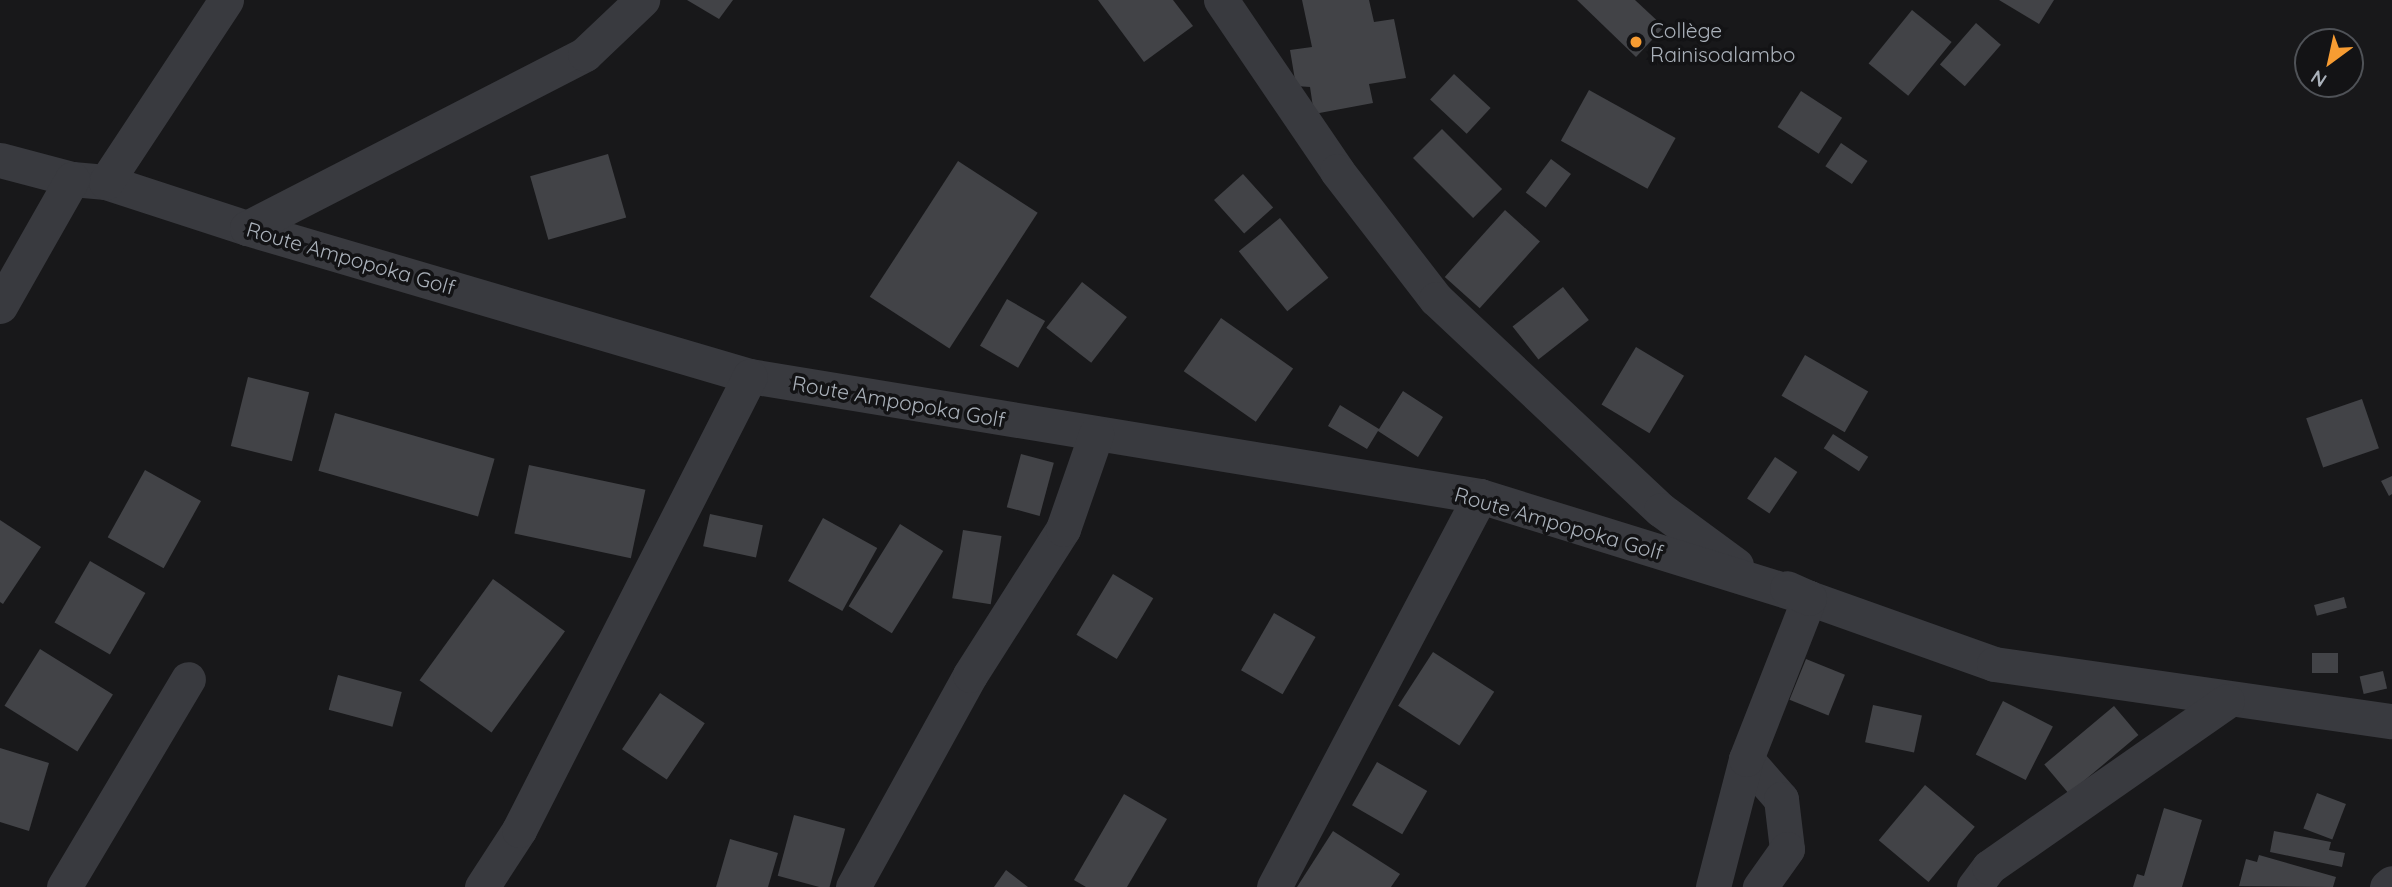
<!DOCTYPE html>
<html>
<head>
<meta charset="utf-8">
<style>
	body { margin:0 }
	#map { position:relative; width:2392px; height:887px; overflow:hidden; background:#18181a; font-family:Quicksand,sans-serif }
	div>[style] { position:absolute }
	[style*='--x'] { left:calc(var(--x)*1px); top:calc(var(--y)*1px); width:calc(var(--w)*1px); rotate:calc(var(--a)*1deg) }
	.building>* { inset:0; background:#424347; transform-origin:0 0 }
	.street>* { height:35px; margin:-17.5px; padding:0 17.5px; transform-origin:17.5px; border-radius:17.5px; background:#393a3f }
	.dots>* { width:19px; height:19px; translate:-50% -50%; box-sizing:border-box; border:4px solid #131315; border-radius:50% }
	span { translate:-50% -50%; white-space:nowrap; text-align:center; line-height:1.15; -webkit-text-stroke:7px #131315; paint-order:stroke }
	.poi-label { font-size:21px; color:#aab1ba }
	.left { translate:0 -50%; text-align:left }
	.street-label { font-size:21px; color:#aab1ba }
	.north { position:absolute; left:2294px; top:28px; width:70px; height:70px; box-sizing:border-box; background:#131315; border:2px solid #4f5257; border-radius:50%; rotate:213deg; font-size:19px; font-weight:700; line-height:28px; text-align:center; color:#aab1ba }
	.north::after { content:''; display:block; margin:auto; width:24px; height:32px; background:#f79c32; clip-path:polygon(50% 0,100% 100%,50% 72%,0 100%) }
</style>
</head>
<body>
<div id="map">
	<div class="building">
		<i style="clip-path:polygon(687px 0,733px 0,719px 19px)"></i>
		<i style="clip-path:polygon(1098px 0,1173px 0,1193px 26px,1144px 62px)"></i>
		<i style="clip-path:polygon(1302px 0,1369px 0,1374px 22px,1394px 19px,1406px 78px,1369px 84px,1373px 103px,1314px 114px,1310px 87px,1296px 86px,1290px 50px,1312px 47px)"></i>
		<i style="clip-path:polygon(1577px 0,1635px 0,1664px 27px,1636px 57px)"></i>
		<i style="clip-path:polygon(1999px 0,2054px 0,2039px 24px)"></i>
		<i style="left:1912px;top:10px;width:51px;height:69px;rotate:39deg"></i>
		<i style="left:1976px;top:23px;width:33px;height:55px;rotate:41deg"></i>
		<i style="left:1454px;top:74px;width:50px;height:35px;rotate:43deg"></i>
		<i style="left:1589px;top:90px;width:99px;height:58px;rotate:29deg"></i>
		<i style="left:1801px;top:91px;width:49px;height:43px;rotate:33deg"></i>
		<i style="left:1442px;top:129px;width:85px;height:41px;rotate:45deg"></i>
		<i style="left:1841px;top:143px;width:32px;height:28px;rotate:34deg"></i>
		<i style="left:608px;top:154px;width:66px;height:81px;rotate:74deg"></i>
		<i style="left:1551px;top:159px;width:25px;height:42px;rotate:37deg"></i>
		<i style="left:958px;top:161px;width:95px;height:162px;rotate:33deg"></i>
		<i style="left:1243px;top:174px;width:45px;height:39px;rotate:48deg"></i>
		<i style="left:1505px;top:210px;width:47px;height:90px;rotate:42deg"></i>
		<i style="left:1280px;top:218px;width:77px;height:53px;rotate:51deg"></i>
		<i style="left:1082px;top:282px;width:57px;height:58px;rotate:38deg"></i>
		<i style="left:1563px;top:287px;width:42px;height:64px;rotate:52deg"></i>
		<i style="left:1007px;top:299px;width:44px;height:54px;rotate:30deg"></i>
		<i style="left:1221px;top:318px;width:88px;height:65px;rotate:35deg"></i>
		<i style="left:1636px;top:347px;width:56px;height:67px;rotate:31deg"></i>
		<i style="left:1805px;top:355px;width:73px;height:47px;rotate:30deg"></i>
		<i style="left:248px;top:377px;width:63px;height:71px;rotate:14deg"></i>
		<i style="clip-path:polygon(1403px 391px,1443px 417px,1418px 457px,1378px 431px,1367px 449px,1328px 426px,1340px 405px,1379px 429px)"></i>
		<i style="left:2362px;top:399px;width:52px;height:59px;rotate:71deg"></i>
		<i style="left:335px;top:413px;width:166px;height:60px;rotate:16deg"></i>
		<i style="left:1833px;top:434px;width:42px;height:17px;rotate:33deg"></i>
		<i style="left:1021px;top:454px;width:34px;height:55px;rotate:15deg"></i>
		<i style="left:1775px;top:457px;width:27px;height:50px;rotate:34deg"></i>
		<i style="left:529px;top:465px;width:119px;height:70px;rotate:12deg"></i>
		<i style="left:145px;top:470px;width:64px;height:77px;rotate:29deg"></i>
		<i style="clip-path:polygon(2392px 476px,2392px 494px,2389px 496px,2381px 481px)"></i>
		<i style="left:710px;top:514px;width:54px;height:33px;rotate:12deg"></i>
		<i style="left:823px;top:518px;width:62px;height:72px;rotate:29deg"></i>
		<i style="clip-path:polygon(0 520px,41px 547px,3px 604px,0 602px)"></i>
		<i style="left:900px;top:524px;width:51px;height:97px;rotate:32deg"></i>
		<i style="left:963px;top:530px;width:39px;height:69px;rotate:9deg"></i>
		<i style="left:90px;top:561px;width:64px;height:71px;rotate:30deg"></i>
		<i style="left:1113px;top:574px;width:47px;height:71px;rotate:31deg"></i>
		<i style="left:493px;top:579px;width:89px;height:125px;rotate:36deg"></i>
		<i style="left:2344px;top:597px;width:11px;height:31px;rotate:75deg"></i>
		<i style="left:1274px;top:613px;width:48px;height:66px;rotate:30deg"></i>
		<i style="left:40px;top:649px;width:86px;height:67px;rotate:32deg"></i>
		<i style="left:1433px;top:652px;width:73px;height:64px;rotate:33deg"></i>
		<i style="left:2312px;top:653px;width:26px;height:20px"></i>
		<i style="left:1806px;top:659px;width:42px;height:44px;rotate:22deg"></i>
		<i style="left:2383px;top:671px;width:18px;height:24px;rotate:77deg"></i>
		<i style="left:338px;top:675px;width:66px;height:36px;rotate:15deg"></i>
		<i style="left:660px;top:693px;width:54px;height:68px;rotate:34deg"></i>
		<i style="left:2003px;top:701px;width:56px;height:60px;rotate:27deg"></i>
		<i style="left:1873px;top:705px;width:50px;height:38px;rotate:12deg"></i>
		<i style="left:2114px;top:706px;width:38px;height:91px;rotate:50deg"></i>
		<i style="clip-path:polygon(0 748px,49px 763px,29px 831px,0 822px)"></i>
		<i style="left:1377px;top:762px;width:58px;height:50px;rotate:30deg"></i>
		<i style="left:1925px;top:785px;width:65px;height:72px;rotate:40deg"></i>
		<i style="left:2317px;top:793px;width:31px;height:38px;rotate:21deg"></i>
		<i style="clip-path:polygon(1124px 794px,1167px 819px,1127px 887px,1086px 887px,1074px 880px)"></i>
		<i style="clip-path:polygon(2164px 808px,2202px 820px,2182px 887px,2133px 887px,2137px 874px,2144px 876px)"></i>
		<i style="left:794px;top:815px;width:53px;height:63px;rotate:15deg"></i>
		<i style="clip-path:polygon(1333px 831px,1400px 874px,1391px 887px,1297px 887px)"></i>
		<i style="clip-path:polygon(2274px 831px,2331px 842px,2329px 850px,2345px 853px,2342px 867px,2270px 852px)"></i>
		<i style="clip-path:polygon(730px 839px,778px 853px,768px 887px,716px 887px)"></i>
		<i style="clip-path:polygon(2259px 855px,2336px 877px,2333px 887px,2239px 886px,2246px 859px,2257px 862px)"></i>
		<i style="clip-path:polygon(1006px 870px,1028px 887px,994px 887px)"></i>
	</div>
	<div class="street">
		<i style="--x:1221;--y:0;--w:207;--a:55.8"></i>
		<i style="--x:1337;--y:171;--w:162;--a:52.3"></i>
		<i style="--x:1436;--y:299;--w:308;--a:43.2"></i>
		<i style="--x:1661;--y:510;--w:93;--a:36.3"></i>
		<i style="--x:0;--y:160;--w:74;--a:14.8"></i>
		<i style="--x:72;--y:179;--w:34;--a:5"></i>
		<i style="--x:106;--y:182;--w:148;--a:18.1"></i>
		<i style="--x:247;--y:228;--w:524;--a:16.4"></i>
		<i style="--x:750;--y:376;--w:740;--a:9.33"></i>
		<i style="--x:1480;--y:496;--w:344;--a:17.2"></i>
		<i style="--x:1809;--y:598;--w:196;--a:19.6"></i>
		<i style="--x:1994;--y:664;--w:402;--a:8.2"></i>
		<i style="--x:106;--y:182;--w:218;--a:-56.6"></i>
		<i style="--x:247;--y:228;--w:380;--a:-27.2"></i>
		<i style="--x:585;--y:54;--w:79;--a:-43.5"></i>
		<i style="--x:0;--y:306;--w:146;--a:-60.4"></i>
		<i style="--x:1746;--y:759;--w:53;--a:48.8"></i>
		<i style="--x:1781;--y:799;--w:50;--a:83.2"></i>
		<i style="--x:1787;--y:849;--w:47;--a:125.4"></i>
		<i style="--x:64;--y:887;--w:242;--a:-59.2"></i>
		<i style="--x:482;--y:887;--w:68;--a:-57"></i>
		<i style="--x:519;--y:830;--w:509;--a:-63.03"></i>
		<i style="--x:853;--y:887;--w:242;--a:-61.1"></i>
		<i style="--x:970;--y:675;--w:173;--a:-57.5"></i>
		<i style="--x:1063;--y:529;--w:101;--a:-70.8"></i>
		<i style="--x:1274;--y:887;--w:442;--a:-62.2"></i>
		<i style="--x:1713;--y:887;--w:132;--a:-75.5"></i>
		<i style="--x:1746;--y:759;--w:173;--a:-68.6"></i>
		<i style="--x:1809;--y:598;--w:24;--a:-156"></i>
		<i style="--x:1974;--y:887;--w:25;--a:-53"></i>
		<i style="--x:1989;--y:867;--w:290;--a:-34.9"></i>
		<i style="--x:2387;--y:887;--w:6;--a:-39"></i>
	</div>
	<div class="dots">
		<i style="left:1636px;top:42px;background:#f79c32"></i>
	</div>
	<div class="poi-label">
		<span class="left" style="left:1650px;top:42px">Collège<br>Rainisoalambo</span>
	</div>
	<div class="street-label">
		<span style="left:351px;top:258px;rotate:16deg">Route Ampopoka Golf</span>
		<span style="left:899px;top:401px;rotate:10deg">Route Ampopoka Golf</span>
		<span style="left:1559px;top:523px;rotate:16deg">Route Ampopoka Golf</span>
	</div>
	<div class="north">N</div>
</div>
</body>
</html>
